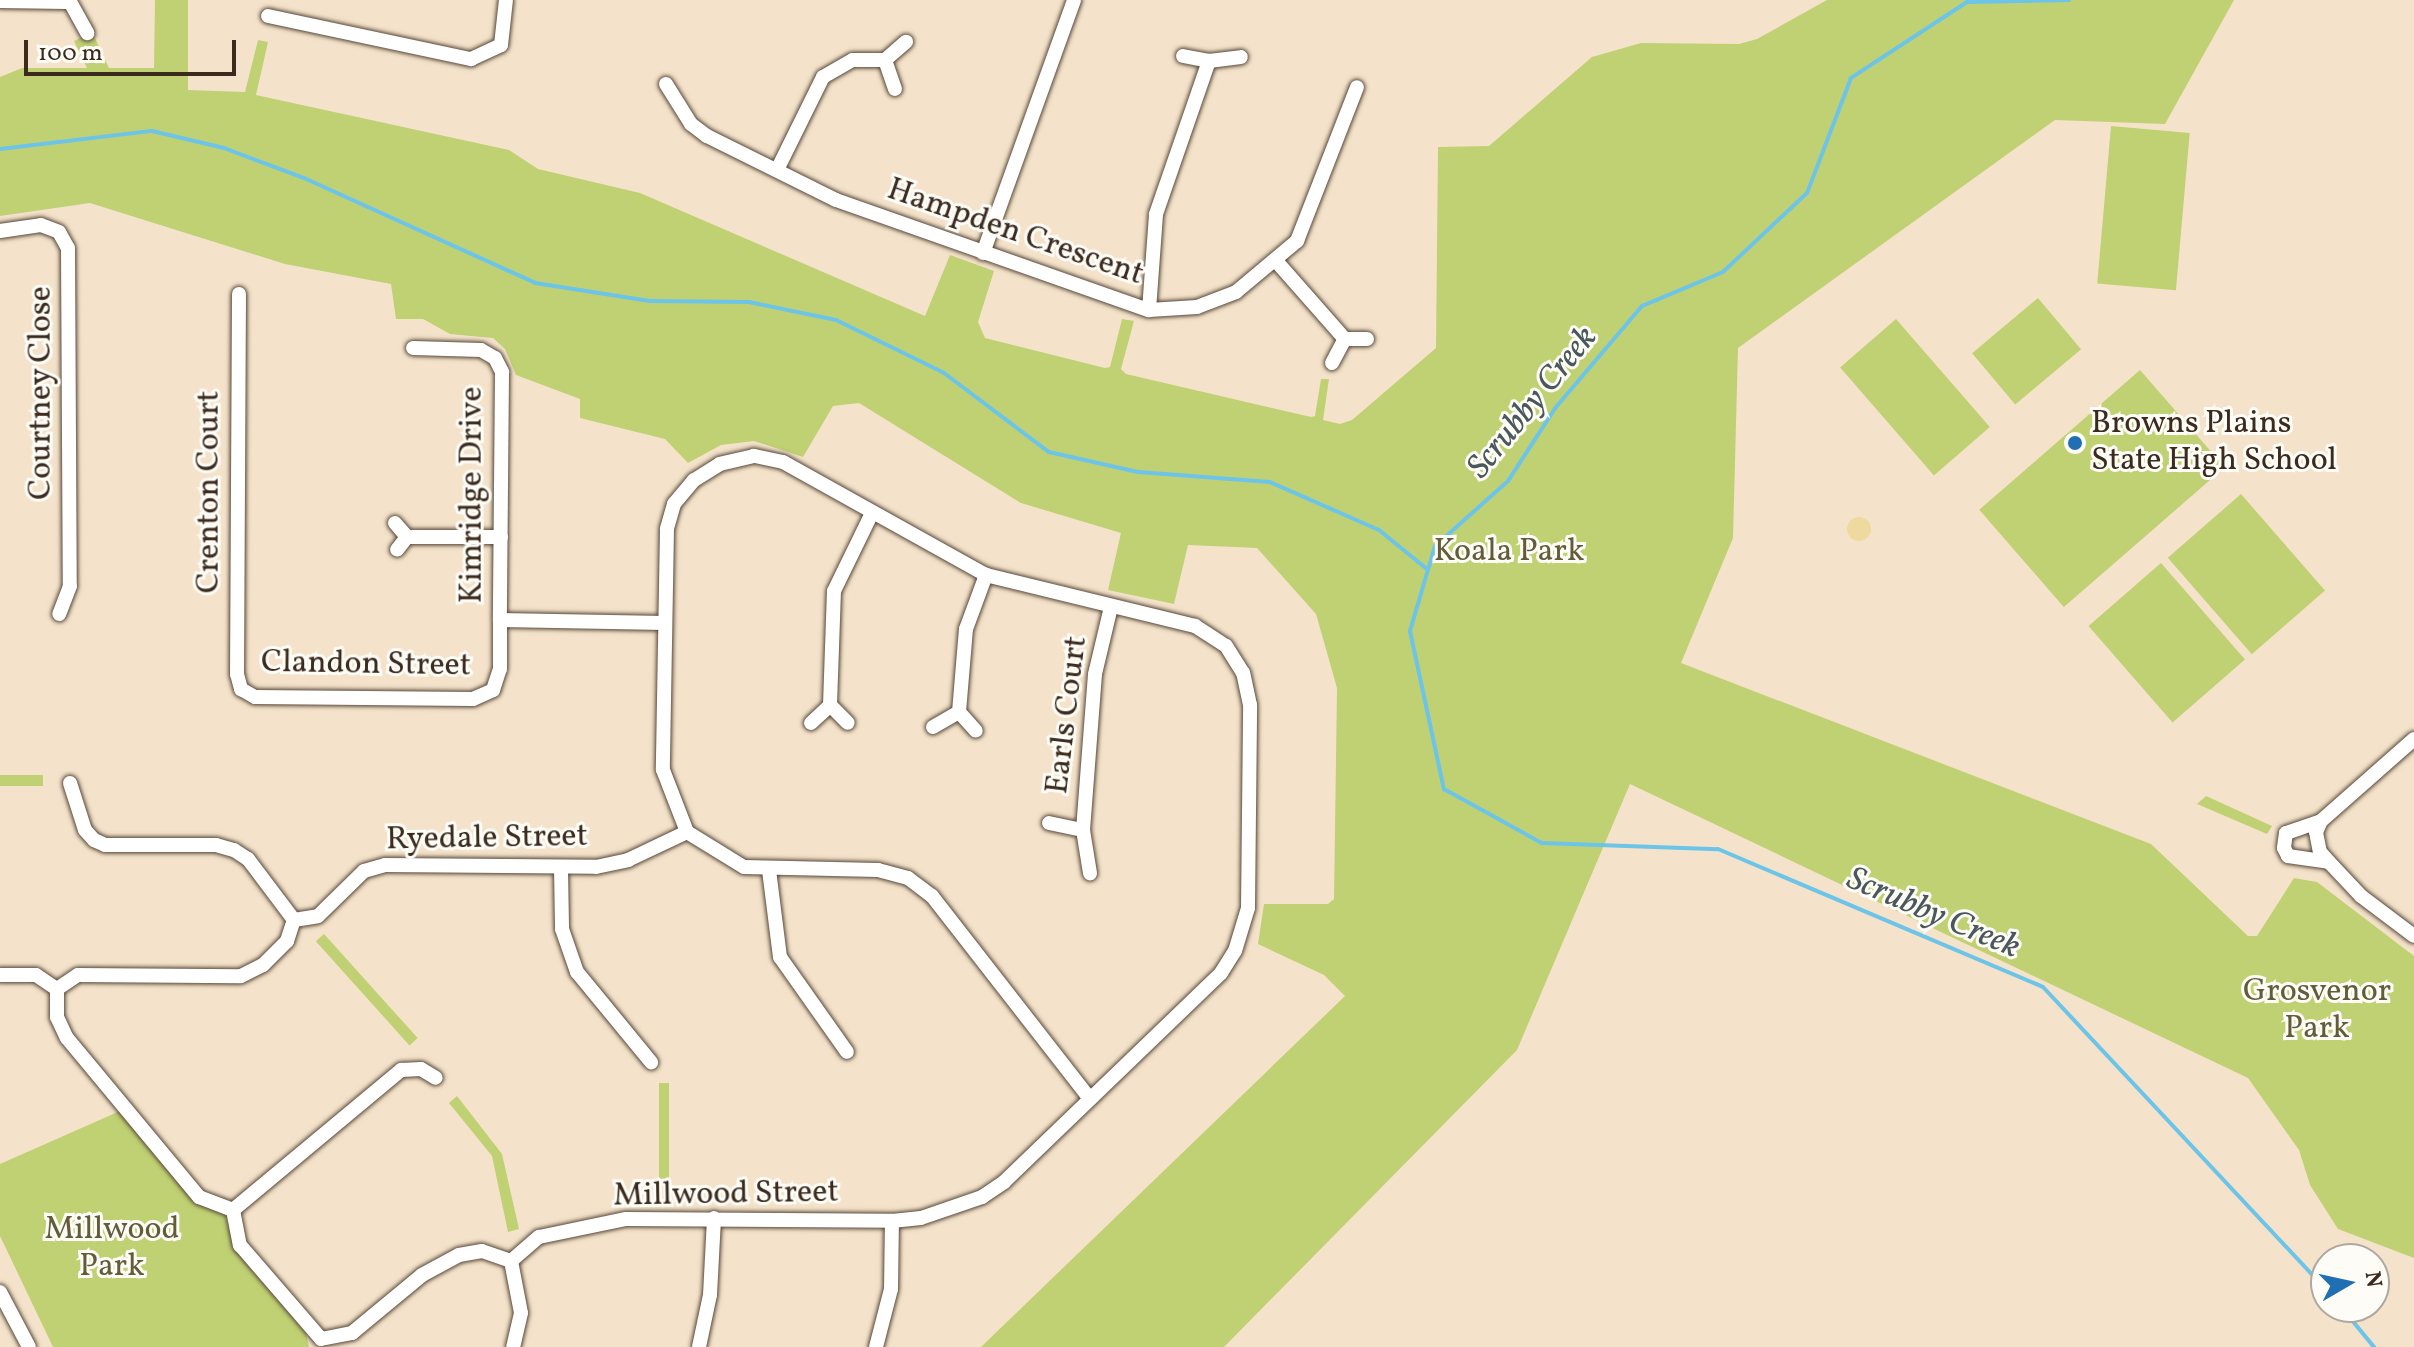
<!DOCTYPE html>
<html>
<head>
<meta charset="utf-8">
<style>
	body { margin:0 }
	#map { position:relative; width:2414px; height:1347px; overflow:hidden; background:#f4e3ca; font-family:Vollkorn,serif }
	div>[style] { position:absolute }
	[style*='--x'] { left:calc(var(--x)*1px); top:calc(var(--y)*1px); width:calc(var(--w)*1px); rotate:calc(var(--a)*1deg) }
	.green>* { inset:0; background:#c0d173; transform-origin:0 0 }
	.sand>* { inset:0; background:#eeda9e }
	.round { border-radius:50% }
	.stream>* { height:4px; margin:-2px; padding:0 2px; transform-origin:2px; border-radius:2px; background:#6cc4e9 }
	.roads { filter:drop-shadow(0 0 2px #574638) drop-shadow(0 0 2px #574638) }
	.minor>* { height:14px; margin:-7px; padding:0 7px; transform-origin:7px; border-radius:7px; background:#fff }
	.dots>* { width:22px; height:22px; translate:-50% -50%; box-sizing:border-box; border:4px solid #fdfcf7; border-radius:50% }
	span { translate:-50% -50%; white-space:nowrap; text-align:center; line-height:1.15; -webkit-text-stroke:6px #fdfcf7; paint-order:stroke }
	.street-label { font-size:32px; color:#3b2a1e }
	.poi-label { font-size:32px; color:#3b2a1e }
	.left { translate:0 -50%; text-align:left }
	.park-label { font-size:32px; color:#635c38 }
	.water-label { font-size:34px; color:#4a585b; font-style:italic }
	.north { position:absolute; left:2310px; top:1243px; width:80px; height:80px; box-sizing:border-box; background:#fdfcf7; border:2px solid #afa8a0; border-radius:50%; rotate:81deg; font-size:22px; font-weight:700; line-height:32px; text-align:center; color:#3b2a1e }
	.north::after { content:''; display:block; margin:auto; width:28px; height:36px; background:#1f6fb2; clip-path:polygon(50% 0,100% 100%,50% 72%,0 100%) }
	.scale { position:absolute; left:24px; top:40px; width:212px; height:36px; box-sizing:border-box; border:4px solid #3b2a1e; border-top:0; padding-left:10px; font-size:24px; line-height:28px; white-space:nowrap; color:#3b2a1e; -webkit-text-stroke:6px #fdfcf7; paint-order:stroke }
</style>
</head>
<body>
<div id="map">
	<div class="green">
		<i style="clip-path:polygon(155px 0,188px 0,188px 90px,245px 92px,258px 40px,268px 42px,256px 95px,509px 150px,538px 169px,640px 193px,925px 316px,950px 255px,994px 271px,978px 322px,985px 338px,1105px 368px,1110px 367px,1122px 319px,1134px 321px,1121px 369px,1126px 374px,1311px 417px,1315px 416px,1321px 379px,1329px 379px,1323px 420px,1340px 424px,1352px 420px,1436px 348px,1438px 147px,1489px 146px,1592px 57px,1641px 43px,1739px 44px,1757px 39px,1827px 0,2234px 0,2165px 124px,2055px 120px,1738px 348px,1733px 538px,1681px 663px,2151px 844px,2248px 936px,2257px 936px,2294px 878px,2317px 882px,2414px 956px,2414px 1258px,2338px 1229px,2310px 1185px,2299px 1150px,2248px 1078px,1630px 784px,1517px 1050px,1224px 1347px,981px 1347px,1345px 996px,1324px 975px,1258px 944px,1264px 904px,1328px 904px,1334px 899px,1337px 688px,1316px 614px,1257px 548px,1188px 545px,1174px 604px,1108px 590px,1121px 533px,1021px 503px,859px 403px,833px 406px,803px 457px,754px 441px,721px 445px,688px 463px,665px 439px,580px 418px,580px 399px,516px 375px,505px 349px,493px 338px,450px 334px,423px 319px,396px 319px,391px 284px,285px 264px,90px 203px,0 216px,0 77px,22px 68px,87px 68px,74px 41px,92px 32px,109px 68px,154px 68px)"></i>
		<i style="left:2111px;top:126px;width:79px;height:158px;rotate:5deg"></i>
		<i style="left:2038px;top:298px;width:67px;height:86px;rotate:50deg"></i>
		<i style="left:1896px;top:319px;width:143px;height:74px;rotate:49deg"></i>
		<i style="left:2140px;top:370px;width:129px;height:213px;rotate:49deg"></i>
		<i style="left:2241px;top:494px;width:128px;height:97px;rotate:49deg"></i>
		<i style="left:2161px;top:563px;width:128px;height:96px;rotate:49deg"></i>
		<i style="left:0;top:775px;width:43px;height:11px"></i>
		<i style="clip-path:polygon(2206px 796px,2272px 826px,2267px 834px,2197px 804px)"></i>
		<i style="left:324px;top:934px;width:140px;height:11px;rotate:48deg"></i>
		<i style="left:669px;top:1083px;width:119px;height:10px;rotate:90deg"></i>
		<i style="clip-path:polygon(457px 1096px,502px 1154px,519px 1229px,508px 1232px,492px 1156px,449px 1103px)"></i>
		<i style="clip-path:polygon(120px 1111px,195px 1203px,225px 1215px,236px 1251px,306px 1333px,309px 1347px,53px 1347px,0 1236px,0 1164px)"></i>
	</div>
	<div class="sand">
		<i class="round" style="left:1847px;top:517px;width:24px;height:24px"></i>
	</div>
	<div class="stream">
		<i style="--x:2069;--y:0;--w:102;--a:178.9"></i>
		<i style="--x:1967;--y:2;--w:139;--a:146.8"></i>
		<i style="--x:1851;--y:78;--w:123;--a:110.9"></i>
		<i style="--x:1807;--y:193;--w:115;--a:136.8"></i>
		<i style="--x:1723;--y:272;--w:88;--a:157.2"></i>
		<i style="--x:1642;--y:306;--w:133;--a:130.4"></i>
		<i style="--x:1556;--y:407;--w:88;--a:123"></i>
		<i style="--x:1508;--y:481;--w:98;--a:138.3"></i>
		<i style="--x:1435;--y:546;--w:89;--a:106.4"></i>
		<i style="--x:1410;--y:631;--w:162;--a:77.9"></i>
		<i style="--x:1444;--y:789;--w:112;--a:28.9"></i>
		<i style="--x:1542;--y:843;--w:176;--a:2"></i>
		<i style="--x:1718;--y:849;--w:353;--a:23"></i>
		<i style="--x:2043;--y:987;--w:414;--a:46.9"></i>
		<i style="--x:0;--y:149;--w:153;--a:-6.8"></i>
		<i style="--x:152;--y:131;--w:74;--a:13.3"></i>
		<i style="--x:224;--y:148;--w:85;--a:20.6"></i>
		<i style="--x:304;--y:178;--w:254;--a:24.4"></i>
		<i style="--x:535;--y:283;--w:116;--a:8.9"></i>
		<i style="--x:650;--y:301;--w:99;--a:0.6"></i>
		<i style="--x:749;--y:302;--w:89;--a:11.7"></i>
		<i style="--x:836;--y:320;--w:120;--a:26.1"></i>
		<i style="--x:944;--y:373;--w:131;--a:37"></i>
		<i style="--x:1049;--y:452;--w:91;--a:12.7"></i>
		<i style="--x:1138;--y:472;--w:132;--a:4.3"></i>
		<i style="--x:1270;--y:482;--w:119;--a:23.8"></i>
		<i style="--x:1379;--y:530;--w:63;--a:39.2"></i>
		<i style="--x:2341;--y:1307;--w:52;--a:50.5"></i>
	</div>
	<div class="roads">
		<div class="minor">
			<i style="--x:69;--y:0;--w:38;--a:61"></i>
			<i style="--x:0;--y:1;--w:67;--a:0.9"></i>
			<i style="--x:268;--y:16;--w:208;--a:12"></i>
			<i style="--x:471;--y:59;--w:33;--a:-25"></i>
			<i style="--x:501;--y:45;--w:45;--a:-83.7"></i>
			<i style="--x:1183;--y:56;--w:26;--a:11"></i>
			<i style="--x:1209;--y:61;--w:32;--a:-7"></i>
			<i style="--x:666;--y:84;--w:47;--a:58"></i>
			<i style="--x:691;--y:124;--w:20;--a:37"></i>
			<i style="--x:707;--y:136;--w:144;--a:26.4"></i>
			<i style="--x:836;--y:200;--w:332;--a:19.4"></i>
			<i style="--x:1149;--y:310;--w:48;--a:-3.6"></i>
			<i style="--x:1197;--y:307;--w:42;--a:-21"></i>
			<i style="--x:1236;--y:292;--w:80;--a:-39.9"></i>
			<i style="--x:1297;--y:241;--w:165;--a:-68.7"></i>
			<i style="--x:895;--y:89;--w:31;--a:-109"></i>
			<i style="--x:885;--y:60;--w:28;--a:-41"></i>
			<i style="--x:777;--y:170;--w:104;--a:-63.7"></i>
			<i style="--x:823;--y:77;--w:34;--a:-30"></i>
			<i style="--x:853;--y:60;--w:32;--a:0"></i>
			<i style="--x:0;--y:231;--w:41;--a:-8.3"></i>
			<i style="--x:41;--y:225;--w:19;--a:21"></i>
			<i style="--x:59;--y:232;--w:18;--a:61"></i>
			<i style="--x:68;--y:248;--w:338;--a:89.7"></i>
			<i style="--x:70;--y:586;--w:30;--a:111"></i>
			<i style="--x:983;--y:253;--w:269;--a:-70.2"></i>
			<i style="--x:1277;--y:262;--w:103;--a:48.6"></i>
			<i style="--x:239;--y:294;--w:380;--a:90.3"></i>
			<i style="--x:237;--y:674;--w:16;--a:75"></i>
			<i style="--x:241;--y:689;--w:16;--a:30"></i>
			<i style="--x:255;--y:697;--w:218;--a:0.5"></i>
			<i style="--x:473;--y:699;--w:22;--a:-24"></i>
			<i style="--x:493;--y:690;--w:22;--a:-72"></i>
			<i style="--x:500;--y:669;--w:49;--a:-90"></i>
			<i style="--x:500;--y:620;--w:165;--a:1"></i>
			<i style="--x:1149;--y:310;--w:96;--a:-85.8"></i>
			<i style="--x:1156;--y:214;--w:162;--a:-70.9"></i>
			<i style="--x:413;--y:348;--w:68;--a:1.7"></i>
			<i style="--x:481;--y:350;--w:16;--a:30"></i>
			<i style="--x:495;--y:358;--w:16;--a:63"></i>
			<i style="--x:502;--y:372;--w:248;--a:90.5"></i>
			<i style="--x:1332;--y:363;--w:27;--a:-62"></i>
			<i style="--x:1345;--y:339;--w:22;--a:0"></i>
			<i style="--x:395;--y:523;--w:18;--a:49"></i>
			<i style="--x:407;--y:537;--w:16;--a:128"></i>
			<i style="--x:407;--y:537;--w:94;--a:0"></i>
			<i style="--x:830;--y:705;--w:114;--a:-88"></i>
			<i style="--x:834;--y:591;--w:87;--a:-64"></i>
			<i style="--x:959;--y:712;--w:83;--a:-85.2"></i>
			<i style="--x:966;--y:629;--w:58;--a:-69.7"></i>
			<i style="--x:811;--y:723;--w:26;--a:-43"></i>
			<i style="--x:830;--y:705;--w:25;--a:45"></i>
			<i style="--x:933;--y:727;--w:30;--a:-30"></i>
			<i style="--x:959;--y:712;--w:25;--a:48"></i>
			<i style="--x:2414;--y:739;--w:124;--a:138.6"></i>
			<i style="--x:2321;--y:821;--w:12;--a:114"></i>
			<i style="--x:2316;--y:832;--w:20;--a:79"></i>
			<i style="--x:2320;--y:852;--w:13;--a:48"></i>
			<i style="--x:2329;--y:862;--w:47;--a:46.7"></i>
			<i style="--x:2361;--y:896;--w:66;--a:37"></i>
			<i style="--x:70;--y:783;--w:49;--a:72.3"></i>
			<i style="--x:85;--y:830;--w:13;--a:48"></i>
			<i style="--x:94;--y:840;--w:12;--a:24"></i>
			<i style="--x:105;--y:845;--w:111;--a:0"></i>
			<i style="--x:216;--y:845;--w:19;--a:16"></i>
			<i style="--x:234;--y:850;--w:17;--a:33"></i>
			<i style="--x:248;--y:859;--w:76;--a:53"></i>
			<i style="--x:2321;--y:821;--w:37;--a:161"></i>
			<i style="--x:2286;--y:833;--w:15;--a:98"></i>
			<i style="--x:2284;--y:848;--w:9;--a:63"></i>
			<i style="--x:2288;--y:856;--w:41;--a:8.3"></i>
			<i style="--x:1049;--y:823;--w:35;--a:12"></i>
			<i style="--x:1083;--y:830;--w:44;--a:80.8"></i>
			<i style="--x:1083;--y:830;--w:156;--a:-85.6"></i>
			<i style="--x:1095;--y:674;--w:69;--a:-76.6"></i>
			<i style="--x:561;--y:869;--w:60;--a:89"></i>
			<i style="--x:562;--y:929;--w:46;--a:70.8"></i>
			<i style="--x:577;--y:972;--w:117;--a:50.6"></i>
			<i style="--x:769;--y:870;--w:88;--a:82.8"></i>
			<i style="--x:780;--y:957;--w:116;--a:54.8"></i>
			<i style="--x:0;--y:975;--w:36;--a:0"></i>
			<i style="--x:36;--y:975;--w:25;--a:34"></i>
			<i style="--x:57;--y:989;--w:25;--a:-34"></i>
			<i style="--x:78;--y:975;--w:163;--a:0.4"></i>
			<i style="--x:241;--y:976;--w:25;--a:-27"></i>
			<i style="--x:263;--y:965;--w:34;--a:-45"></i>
			<i style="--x:287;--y:941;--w:22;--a:-72"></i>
			<i style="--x:294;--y:920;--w:24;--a:-9"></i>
			<i style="--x:318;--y:916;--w:64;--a:-44.4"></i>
			<i style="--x:364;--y:871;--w:22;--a:-16"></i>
			<i style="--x:385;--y:865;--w:211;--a:0.5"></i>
			<i style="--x:596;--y:867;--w:33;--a:-12"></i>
			<i style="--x:628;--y:860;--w:65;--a:-25.4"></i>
			<i style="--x:57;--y:989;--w:28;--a:90"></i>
			<i style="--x:57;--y:1017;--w:23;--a:65"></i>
			<i style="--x:67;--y:1038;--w:207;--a:50.3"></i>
			<i style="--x:199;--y:1197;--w:36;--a:21"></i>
			<i style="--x:233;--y:1210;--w:36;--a:79"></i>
			<i style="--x:240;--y:1245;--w:124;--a:49.2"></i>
			<i style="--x:233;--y:1210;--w:219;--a:-39.8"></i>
			<i style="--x:401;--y:1070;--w:20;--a:-3"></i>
			<i style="--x:421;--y:1069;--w:17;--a:31"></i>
			<i style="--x:511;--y:1261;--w:53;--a:79.1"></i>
			<i style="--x:521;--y:1313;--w:35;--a:103"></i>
			<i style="--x:0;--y:1292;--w:62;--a:62.2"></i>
			<i style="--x:321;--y:1339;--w:32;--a:-11"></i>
			<i style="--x:352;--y:1333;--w:91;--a:-39.6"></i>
			<i style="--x:422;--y:1275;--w:42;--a:-28.4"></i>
			<i style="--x:459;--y:1255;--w:23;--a:-10"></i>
			<i style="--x:482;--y:1251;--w:31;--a:19"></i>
			<i style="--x:511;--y:1261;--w:37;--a:-41"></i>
			<i style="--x:539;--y:1237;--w:89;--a:-11.7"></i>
			<i style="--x:626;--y:1219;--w:266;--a:0.4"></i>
			<i style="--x:892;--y:1221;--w:29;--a:-6"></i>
			<i style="--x:921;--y:1218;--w:65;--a:-19"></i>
			<i style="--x:982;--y:1197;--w:27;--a:-34"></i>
			<i style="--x:1004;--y:1182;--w:301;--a:-43.9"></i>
			<i style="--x:1221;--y:973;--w:26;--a:-58"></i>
			<i style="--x:1235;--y:951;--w:45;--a:-73.2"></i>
			<i style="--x:1248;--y:908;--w:203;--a:-89.4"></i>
			<i style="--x:1250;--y:705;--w:33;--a:-102"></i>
			<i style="--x:1243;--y:673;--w:32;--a:-122"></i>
			<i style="--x:1226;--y:646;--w:37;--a:-147"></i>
			<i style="--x:1195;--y:626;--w:215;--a:-166.3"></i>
			<i style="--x:986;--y:575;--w:232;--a:-150.9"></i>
			<i style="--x:783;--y:462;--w:30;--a:-168"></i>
			<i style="--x:754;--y:456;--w:35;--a:167"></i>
			<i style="--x:720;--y:464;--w:31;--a:148"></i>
			<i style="--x:694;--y:480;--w:31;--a:130"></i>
			<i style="--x:674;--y:504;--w:26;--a:106"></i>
			<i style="--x:667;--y:529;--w:241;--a:91"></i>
			<i style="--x:663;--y:770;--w:66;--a:68.8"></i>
			<i style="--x:687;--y:832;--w:67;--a:31.6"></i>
			<i style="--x:744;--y:867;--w:134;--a:1.3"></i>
			<i style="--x:878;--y:870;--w:31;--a:15"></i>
			<i style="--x:908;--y:878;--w:30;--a:37"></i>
			<i style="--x:932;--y:896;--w:257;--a:52.1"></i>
			<i style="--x:699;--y:1347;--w:53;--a:-78.1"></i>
			<i style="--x:710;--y:1295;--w:77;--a:-87"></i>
			<i style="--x:876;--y:1347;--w:60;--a:-75.5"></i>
			<i style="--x:891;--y:1289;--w:68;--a:-89.2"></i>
		</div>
	</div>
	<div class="dots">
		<i style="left:2075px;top:443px;background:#1f6fb2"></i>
	</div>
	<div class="street-label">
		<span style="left:1015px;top:233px;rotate:19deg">Hampden Crescent</span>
		<span style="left:42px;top:393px;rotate:-90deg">Courtney Close</span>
		<span style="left:210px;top:492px;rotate:-90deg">Crenton Court</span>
		<span style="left:473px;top:495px;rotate:-90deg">Kimridge Drive</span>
		<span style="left:366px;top:665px;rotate:1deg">Clandon Street</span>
		<span style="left:1068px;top:715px;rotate:-83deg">Earls Court</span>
		<span style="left:487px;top:839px;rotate:-1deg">Ryedale Street</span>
		<span style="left:726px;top:1195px;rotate:-1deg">Millwood Street</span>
	</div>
	<div class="poi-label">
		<span class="left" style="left:2091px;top:443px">Browns Plains<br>State High School</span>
	</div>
	<div class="park-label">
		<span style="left:1509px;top:552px">Koala Park</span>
		<span style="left:2317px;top:1011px">Grosvenor<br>Park</span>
		<span style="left:112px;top:1249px">Millwood<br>Park</span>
	</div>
	<div class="water-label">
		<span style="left:1533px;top:403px;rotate:-51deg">Scrubby Creek</span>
		<span style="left:1933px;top:914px;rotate:23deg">Scrubby Creek</span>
	</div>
	<div class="north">N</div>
	<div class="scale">100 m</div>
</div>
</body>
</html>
